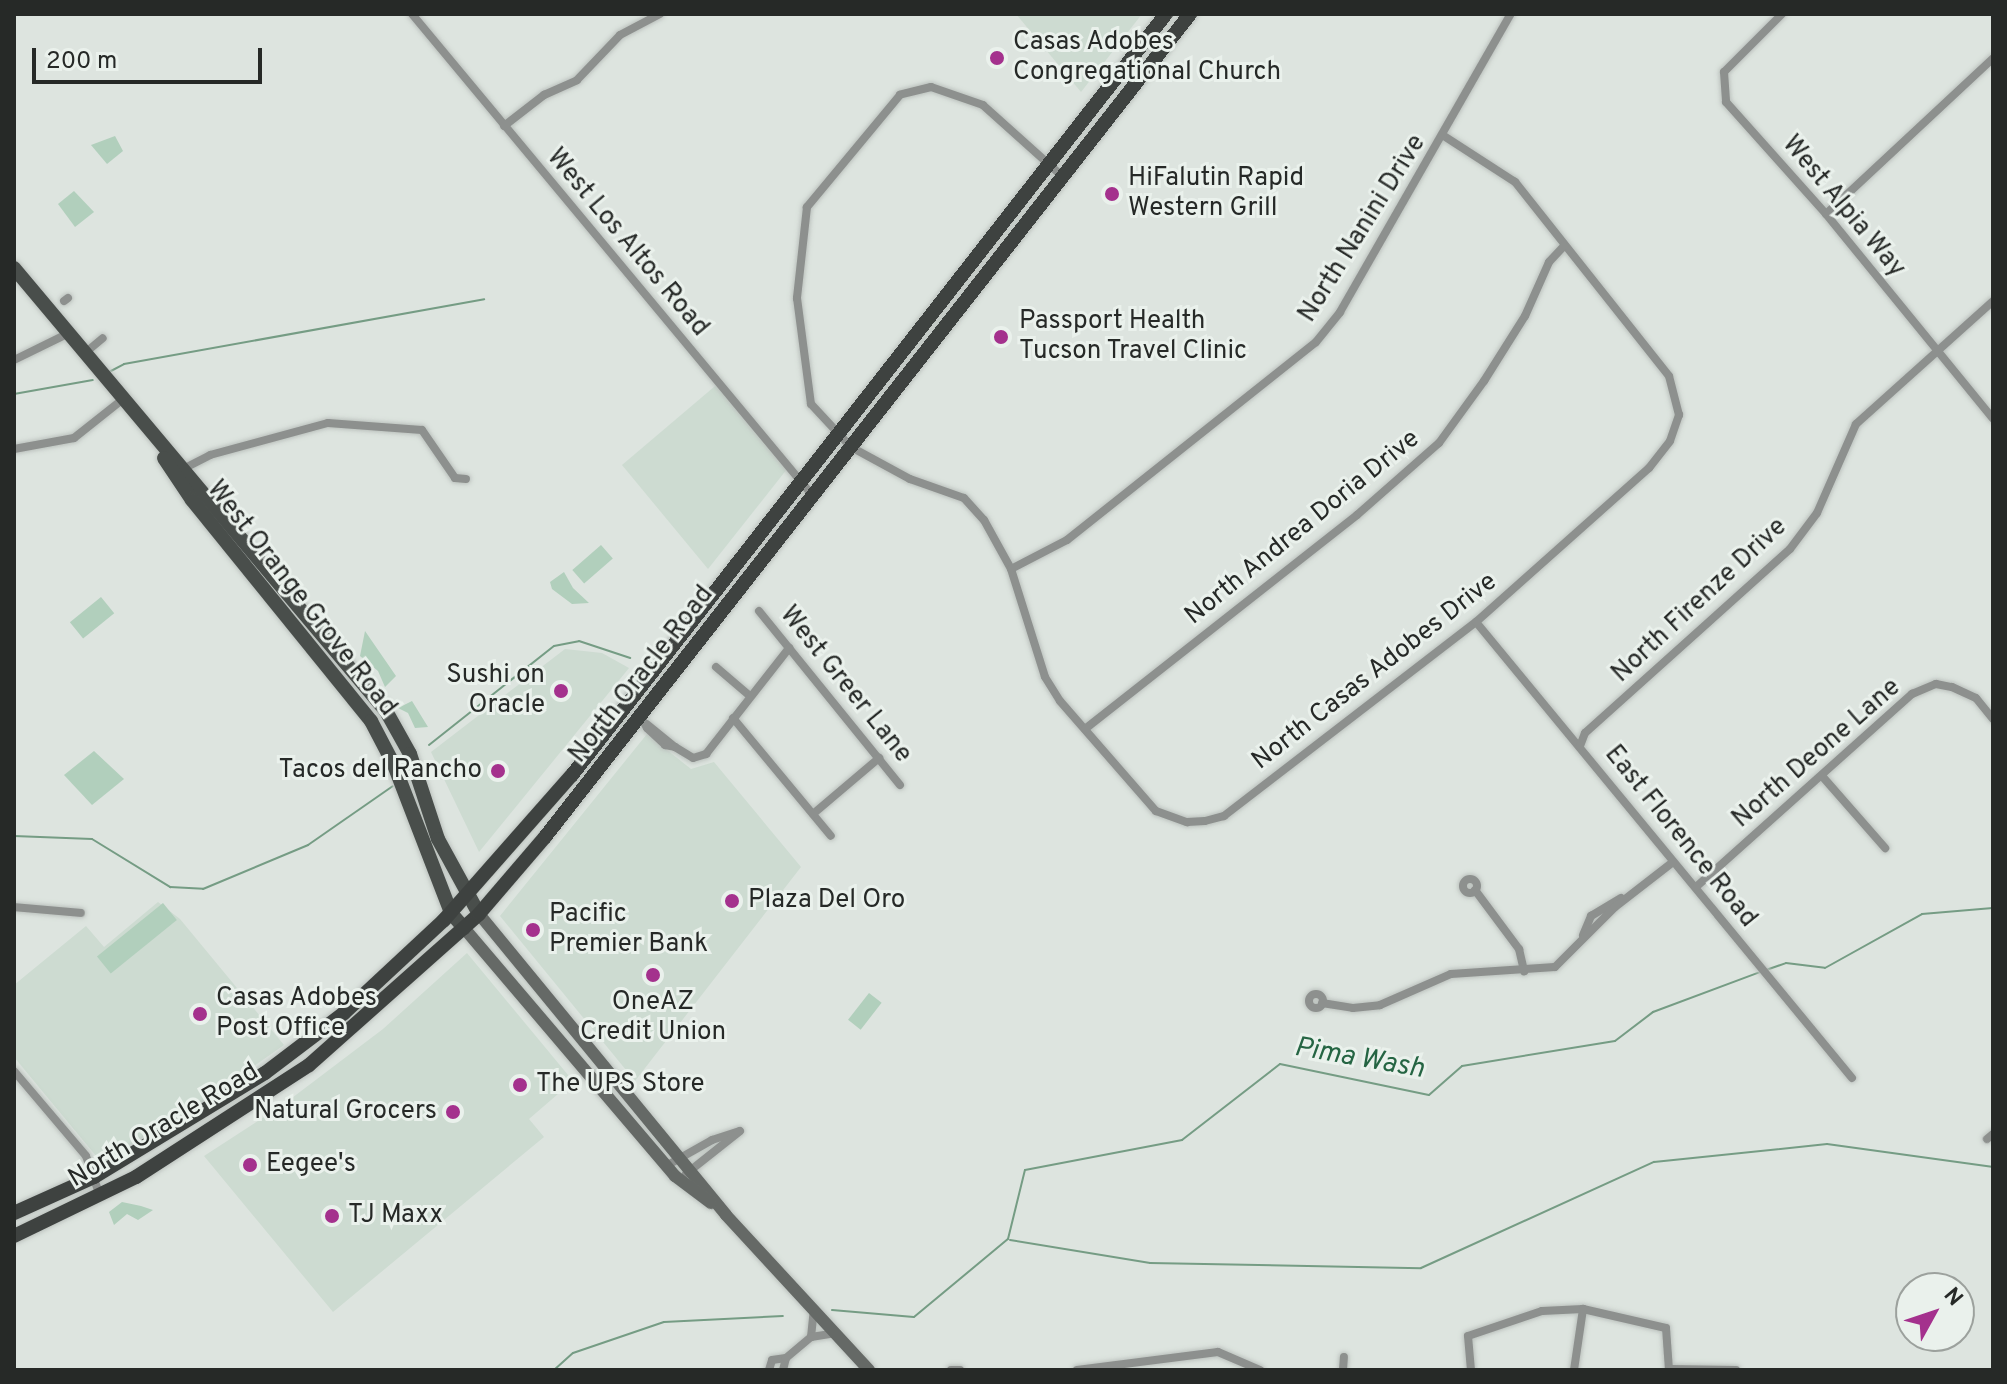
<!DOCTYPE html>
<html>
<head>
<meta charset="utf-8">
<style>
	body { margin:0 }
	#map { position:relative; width:2007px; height:1384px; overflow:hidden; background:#dde4df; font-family:Overpass,sans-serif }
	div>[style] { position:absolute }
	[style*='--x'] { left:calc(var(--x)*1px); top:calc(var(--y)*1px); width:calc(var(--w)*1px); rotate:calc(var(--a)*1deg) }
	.built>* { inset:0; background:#cddbd1 }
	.green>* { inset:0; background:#b1cfbc; transform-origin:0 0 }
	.stream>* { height:2px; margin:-1px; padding:0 1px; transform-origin:1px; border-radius:1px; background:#759c84 }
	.roads { filter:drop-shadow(0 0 2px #bcc2be) drop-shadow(0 0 2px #bcc2be) }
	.minor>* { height:8px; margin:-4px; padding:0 4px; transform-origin:4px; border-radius:4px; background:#8d908e }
	.minor>.ring { margin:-4px; padding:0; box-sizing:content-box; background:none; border:8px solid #8d908e; border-radius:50% }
	.secondary>* { height:12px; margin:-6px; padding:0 6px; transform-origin:6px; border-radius:6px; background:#656966 }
	.primary>* { height:14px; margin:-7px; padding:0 7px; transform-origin:7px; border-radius:7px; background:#494e4b }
	.trunk>* { height:14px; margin:-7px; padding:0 7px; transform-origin:7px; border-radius:7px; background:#3e4240 }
	.dots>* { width:22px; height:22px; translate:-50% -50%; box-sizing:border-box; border:4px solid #eaf1ec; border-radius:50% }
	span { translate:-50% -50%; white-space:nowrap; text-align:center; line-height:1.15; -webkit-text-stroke:6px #eaf1ec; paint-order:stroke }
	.poi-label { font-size:26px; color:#262927 }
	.left { translate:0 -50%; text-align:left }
	.right { translate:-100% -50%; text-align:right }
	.street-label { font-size:26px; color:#262927 }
	.water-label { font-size:28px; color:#256543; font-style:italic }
	.frame { position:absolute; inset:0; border:16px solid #262927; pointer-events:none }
	.north { position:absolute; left:1895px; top:1272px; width:80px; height:80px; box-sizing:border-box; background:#eaf1ec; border:2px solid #9ca19d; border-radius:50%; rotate:50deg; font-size:22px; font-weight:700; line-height:32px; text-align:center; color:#262927 }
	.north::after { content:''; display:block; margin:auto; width:28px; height:36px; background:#a4318d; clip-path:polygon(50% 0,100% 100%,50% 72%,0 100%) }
	.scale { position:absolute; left:32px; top:48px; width:230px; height:36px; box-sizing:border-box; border:4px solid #262927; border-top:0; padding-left:10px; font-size:24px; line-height:28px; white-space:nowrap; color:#262927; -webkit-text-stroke:6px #eaf1ec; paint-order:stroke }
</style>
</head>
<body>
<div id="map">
	<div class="built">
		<i style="clip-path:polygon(1016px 14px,1142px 14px,1081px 92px)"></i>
		<i style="clip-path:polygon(721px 381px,791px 464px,708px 569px,622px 465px)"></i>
		<i style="clip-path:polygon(565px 649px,602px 653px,629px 668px,479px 852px,431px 752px)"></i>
		<i style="clip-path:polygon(647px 734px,691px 769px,714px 762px,801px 867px,635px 1081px,500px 916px)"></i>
		<i style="clip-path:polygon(158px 902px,180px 919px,284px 1045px,203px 1102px,101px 1162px,14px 1057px,14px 985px,86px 926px,104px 947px)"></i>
		<i style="clip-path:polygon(467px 953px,573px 1081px,529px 1119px,544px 1137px,333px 1312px,204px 1156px,284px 1104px,383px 1029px)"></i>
	</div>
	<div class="green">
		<i style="clip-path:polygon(115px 136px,123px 151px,107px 164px,91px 145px)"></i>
		<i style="clip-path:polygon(74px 191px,94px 212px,75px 227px,58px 204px)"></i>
		<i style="left:601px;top:545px;width:18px;height:38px;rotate:49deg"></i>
		<i style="clip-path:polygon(564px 572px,573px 588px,589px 603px,572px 604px,552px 589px,550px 582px)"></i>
		<i style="left:101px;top:597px;width:21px;height:40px;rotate:51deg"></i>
		<i style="clip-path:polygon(365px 631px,396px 676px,385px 687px,378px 671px,360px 656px)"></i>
		<i style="clip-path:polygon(412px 701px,428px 727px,415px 728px,408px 713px,398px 708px)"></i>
		<i style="clip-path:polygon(94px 751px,124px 779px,92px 805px,64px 775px)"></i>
		<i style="left:163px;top:903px;width:22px;height:85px;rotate:51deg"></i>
		<i style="left:869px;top:993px;width:16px;height:34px;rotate:38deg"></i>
		<i style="clip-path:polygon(122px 1202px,141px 1206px,153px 1210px,138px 1220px,127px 1214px,114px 1225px,109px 1212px)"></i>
	</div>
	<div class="stream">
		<i style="--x:109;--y:372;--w:17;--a:-28"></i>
		<i style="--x:124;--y:364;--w:366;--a:-10.2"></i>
		<i style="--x:14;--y:394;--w:80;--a:-10"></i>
		<i style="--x:429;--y:745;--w:159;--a:-38.4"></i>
		<i style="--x:554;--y:646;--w:25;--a:-11"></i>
		<i style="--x:579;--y:641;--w:54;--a:18.4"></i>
		<i style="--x:14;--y:836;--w:78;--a:2.2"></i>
		<i style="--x:92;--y:839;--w:92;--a:31.6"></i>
		<i style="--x:170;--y:887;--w:33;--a:3"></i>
		<i style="--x:203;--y:889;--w:114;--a:-22.7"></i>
		<i style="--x:308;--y:845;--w:103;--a:-34.8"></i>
		<i style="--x:1766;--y:970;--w:21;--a:-19"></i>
		<i style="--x:1786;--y:963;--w:39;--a:7"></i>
		<i style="--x:1825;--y:968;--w:111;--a:-29.1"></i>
		<i style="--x:1922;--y:914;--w:71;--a:-4.8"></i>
		<i style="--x:1010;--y:1240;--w:142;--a:9.3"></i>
		<i style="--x:1150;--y:1263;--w:271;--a:1.1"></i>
		<i style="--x:1421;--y:1268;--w:256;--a:-24.5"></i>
		<i style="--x:1654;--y:1162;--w:174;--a:-5.9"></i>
		<i style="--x:1827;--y:1144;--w:168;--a:7.9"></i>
		<i style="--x:832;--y:1310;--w:82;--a:4.9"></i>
		<i style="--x:914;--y:1317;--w:122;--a:-39.7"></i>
		<i style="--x:1008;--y:1239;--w:71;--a:-76.2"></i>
		<i style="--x:1025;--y:1170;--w:160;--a:-10.8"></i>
		<i style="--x:1182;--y:1140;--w:124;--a:-37.8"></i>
		<i style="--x:1280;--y:1064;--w:152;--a:11.8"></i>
		<i style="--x:1429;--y:1095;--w:44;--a:-41.3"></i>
		<i style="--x:1462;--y:1066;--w:155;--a:-9.3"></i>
		<i style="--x:1615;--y:1041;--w:48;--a:-37.3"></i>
		<i style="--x:1653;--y:1012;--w:114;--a:-20.5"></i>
		<i style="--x:554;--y:1370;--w:25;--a:-42"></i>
		<i style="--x:573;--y:1353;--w:96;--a:-18.8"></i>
		<i style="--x:664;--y:1322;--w:119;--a:-2.9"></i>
	</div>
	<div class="roads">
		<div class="minor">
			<i style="--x:412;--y:14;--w:627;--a:50.24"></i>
			<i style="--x:1782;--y:14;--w:82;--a:135"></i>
			<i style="--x:1724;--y:72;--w:30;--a:86"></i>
			<i style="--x:1726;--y:102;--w:150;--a:48.2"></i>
			<i style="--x:1826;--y:214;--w:264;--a:50.8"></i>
			<i style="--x:504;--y:126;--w:51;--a:-37.8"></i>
			<i style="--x:544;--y:95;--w:36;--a:-24"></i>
			<i style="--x:577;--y:80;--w:62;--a:-46.3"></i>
			<i style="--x:620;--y:35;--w:45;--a:-27.7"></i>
			<i style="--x:1062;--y:176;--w:106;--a:-138.1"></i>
			<i style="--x:983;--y:105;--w:55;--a:-160.9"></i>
			<i style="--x:931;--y:87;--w:32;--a:166"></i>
			<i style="--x:900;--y:95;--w:146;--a:129.7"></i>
			<i style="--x:807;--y:207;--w:92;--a:96.3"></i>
			<i style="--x:797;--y:298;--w:107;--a:82.5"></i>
			<i style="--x:811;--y:404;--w:59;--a:47.1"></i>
			<i style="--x:851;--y:447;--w:67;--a:28.5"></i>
			<i style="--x:910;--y:479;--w:57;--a:19.4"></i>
			<i style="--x:964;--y:498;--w:30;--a:48"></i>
			<i style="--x:984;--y:520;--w:56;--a:61.1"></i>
			<i style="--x:1011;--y:569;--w:113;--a:72.5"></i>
			<i style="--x:1045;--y:677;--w:28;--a:58"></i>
			<i style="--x:1060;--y:701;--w:146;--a:48.9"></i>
			<i style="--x:1156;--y:811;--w:33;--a:20"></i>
			<i style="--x:1187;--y:822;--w:18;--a:-3"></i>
			<i style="--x:1205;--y:821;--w:20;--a:-15"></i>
			<i style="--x:1224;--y:816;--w:318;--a:-37.6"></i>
			<i style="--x:1476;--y:622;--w:232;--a:-41.7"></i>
			<i style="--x:1649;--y:468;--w:34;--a:-52"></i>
			<i style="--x:1670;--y:441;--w:28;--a:-71"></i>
			<i style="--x:1679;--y:415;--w:40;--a:-104.4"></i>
			<i style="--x:1669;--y:376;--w:248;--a:-128.4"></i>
			<i style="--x:1515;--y:182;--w:85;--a:-147.1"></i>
			<i style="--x:1826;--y:214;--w:229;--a:-43"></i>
			<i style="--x:64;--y:301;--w:5;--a:-37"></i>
			<i style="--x:85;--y:353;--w:23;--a:-40"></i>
			<i style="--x:14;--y:360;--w:61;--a:-26.1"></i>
			<i style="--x:14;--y:449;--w:61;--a:-10.4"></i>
			<i style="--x:74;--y:438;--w:63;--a:-38.5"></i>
			<i style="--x:181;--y:470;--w:33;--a:-27"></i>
			<i style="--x:210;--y:455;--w:122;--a:-15.2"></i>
			<i style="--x:328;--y:423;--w:94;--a:4.3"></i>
			<i style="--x:422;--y:430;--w:58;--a:55.5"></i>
			<i style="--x:455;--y:478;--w:11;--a:5"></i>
			<i style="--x:1011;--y:569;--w:63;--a:-27.4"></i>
			<i style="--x:1067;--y:540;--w:318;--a:-38.5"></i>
			<i style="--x:1316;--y:342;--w:38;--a:-51"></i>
			<i style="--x:1340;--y:312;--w:344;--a:-60.2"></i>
			<i style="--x:759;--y:611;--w:224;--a:51"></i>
			<i style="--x:1476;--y:622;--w:591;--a:50.49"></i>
			<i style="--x:716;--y:667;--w:45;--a:40.5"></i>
			<i style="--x:639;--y:714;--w:16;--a:60"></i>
			<i style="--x:647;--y:728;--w:25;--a:43"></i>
			<i style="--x:665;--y:745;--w:10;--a:11"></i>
			<i style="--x:675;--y:747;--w:36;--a:-141"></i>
			<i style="--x:733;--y:718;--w:153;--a:50.3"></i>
			<i style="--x:1085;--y:729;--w:346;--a:-38.2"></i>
			<i style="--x:1357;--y:515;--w:109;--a:-41.3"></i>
			<i style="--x:1439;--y:443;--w:77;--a:-54"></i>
			<i style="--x:1484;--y:381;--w:77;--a:-57.8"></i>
			<i style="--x:1525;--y:316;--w:59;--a:-66"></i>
			<i style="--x:1549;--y:262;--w:22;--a:-47"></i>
			<i style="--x:1580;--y:746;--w:14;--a:-69"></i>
			<i style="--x:1585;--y:733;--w:275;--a:-41.9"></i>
			<i style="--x:1790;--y:549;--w:45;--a:-53.1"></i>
			<i style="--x:1817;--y:513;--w:97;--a:-66.3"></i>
			<i style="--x:1856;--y:424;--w:184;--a:-41.9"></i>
			<i style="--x:675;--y:747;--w:21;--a:31"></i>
			<i style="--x:693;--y:758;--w:14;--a:-17"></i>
			<i style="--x:706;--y:754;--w:135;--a:-51.9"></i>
			<i style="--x:1822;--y:776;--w:96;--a:48.8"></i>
			<i style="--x:813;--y:814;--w:87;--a:-40.3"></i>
			<i class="ring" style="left:1463px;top:879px;width:6px;height:6px"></i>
			<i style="--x:1696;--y:887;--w:290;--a:-41.8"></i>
			<i style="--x:1912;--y:694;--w:26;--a:-23"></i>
			<i style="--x:1936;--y:684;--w:16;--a:11"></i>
			<i style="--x:1952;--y:687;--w:26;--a:25"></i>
			<i style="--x:1976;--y:698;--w:27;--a:51"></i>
			<i style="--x:1475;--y:890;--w:74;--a:53.3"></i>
			<i style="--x:1519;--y:949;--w:23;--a:77"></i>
			<i style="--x:14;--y:907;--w:67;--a:5.1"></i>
			<i style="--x:1583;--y:935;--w:21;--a:-67"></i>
			<i style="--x:1591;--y:916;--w:35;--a:-31"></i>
			<i class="ring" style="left:1309px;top:994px;width:6px;height:6px"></i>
			<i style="--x:1322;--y:1003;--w:31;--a:9"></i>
			<i style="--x:1353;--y:1008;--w:27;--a:-6"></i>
			<i style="--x:1380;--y:1005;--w:77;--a:-23.6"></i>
			<i style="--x:1451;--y:974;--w:104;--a:-3.9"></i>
			<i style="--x:1555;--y:967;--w:85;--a:-45"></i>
			<i style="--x:1615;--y:907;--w:73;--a:-37.8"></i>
			<i style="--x:14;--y:1071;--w:111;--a:49.7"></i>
			<i style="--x:86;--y:1156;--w:42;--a:70.7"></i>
			<i style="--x:1987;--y:1139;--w:8;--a:-40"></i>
			<i style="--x:666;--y:1166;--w:53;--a:-29.5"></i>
			<i style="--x:712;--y:1140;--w:29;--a:-18"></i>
			<i style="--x:740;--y:1131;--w:69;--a:141.5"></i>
			<i style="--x:1666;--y:1328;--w:42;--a:85.9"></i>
			<i style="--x:1468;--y:1336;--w:78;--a:-18.7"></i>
			<i style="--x:1542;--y:1311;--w:41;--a:-2.8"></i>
			<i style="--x:1583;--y:1309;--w:85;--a:12.9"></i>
			<i style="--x:1468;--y:1336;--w:34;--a:85"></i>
			<i style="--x:811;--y:1337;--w:27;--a:-84"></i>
			<i style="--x:1669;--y:1369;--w:67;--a:0.9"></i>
			<i style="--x:769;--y:1370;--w:10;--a:-73"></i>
			<i style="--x:772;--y:1360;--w:14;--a:-8"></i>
			<i style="--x:783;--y:1370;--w:12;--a:-76"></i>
			<i style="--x:786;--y:1358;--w:33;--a:-40"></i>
			<i style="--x:811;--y:1337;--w:25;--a:-9"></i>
			<i style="--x:951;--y:1370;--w:9;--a:0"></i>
			<i style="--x:1077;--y:1370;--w:142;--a:-7.3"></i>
			<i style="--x:1218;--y:1352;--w:46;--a:23.2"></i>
			<i style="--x:1343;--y:1370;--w:13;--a:-86"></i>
			<i style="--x:1574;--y:1370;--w:62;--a:-81.6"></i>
		</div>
		<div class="secondary">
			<i style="--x:479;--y:914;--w:389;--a:50.6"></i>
			<i style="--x:726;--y:1215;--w:211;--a:47.3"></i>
			<i style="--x:464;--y:928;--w:326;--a:49.6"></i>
			<i style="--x:675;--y:1176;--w:45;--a:36.9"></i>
		</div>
		<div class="primary">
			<i style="--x:14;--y:268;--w:578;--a:49.98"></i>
			<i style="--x:386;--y:711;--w:49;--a:60.8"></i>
			<i style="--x:410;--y:754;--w:89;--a:71.8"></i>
			<i style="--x:438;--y:839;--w:85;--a:61.3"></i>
			<i style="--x:164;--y:458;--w:50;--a:56.3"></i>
			<i style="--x:192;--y:500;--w:284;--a:51"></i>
			<i style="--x:371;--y:721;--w:50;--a:62.4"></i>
			<i style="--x:394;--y:765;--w:159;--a:68.9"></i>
			<i style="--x:451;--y:913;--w:20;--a:49"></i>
		</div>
		<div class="trunk">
			<i style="--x:14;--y:1213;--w:88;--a:-24.2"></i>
			<i style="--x:94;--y:1177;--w:200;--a:-31.3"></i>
			<i style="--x:265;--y:1073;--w:99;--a:-37.2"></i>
			<i style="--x:344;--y:1013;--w:137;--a:-42.9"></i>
			<i style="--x:444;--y:920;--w:193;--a:-48.6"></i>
			<i style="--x:572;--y:775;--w:965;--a:-52.03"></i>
			<i style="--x:14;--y:1236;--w:136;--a:-25.8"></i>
			<i style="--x:136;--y:1177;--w:206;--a:-32.9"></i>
			<i style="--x:309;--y:1065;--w:227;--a:-41.6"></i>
			<i style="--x:479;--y:914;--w:101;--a:-49.4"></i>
			<i style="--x:545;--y:837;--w:1046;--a:-51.91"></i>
		</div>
	</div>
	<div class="dots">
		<i style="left:997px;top:58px;background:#a4318d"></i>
		<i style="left:1112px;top:194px;background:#a4318d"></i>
		<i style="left:1001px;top:337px;background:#a4318d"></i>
		<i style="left:561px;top:691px;background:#a4318d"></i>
		<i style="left:498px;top:771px;background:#a4318d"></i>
		<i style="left:732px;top:901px;background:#a4318d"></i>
		<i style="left:533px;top:930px;background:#a4318d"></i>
		<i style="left:653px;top:975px;background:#a4318d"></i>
		<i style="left:200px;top:1014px;background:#a4318d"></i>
		<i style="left:520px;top:1085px;background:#a4318d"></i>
		<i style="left:453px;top:1112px;background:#a4318d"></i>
		<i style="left:250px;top:1165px;background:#a4318d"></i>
		<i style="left:332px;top:1216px;background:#a4318d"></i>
	</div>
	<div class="poi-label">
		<span class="left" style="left:1013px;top:58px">Casas Adobes<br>Congregational Church</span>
		<span class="left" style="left:1128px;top:194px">HiFalutin Rapid<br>Western Grill</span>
		<span class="left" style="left:1019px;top:337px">Passport Health<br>Tucson Travel Clinic</span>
		<span class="right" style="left:545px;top:691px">Sushi on<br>Oracle</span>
		<span class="right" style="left:482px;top:771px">Tacos del Rancho</span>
		<span class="left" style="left:748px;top:901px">Plaza Del Oro</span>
		<span class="left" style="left:549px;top:930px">Pacific<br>Premier Bank</span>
		<span class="left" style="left:216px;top:1014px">Casas Adobes<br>Post Office</span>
		<span style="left:653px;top:1018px">OneAZ<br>Credit Union</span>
		<span class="left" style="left:536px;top:1085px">The UPS Store</span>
		<span class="right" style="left:437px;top:1112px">Natural Grocers</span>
		<span class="left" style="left:266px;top:1165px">Eegee's</span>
		<span class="left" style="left:348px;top:1216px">TJ Maxx</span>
	</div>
	<div class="street-label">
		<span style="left:1843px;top:207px;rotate:50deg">West Alpia Way</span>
		<span style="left:1363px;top:229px;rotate:-58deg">North Nanini Drive</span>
		<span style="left:627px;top:243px;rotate:50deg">West Los Altos Road</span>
		<span style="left:1303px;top:528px;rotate:-39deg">North Andrea Doria Drive</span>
		<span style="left:301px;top:599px;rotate:52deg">West Orange Grove Road</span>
		<span style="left:1700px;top:601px;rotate:-43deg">North Firenze Drive</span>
		<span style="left:1375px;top:672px;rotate:-38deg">North Casas Adobes Drive</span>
		<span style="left:642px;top:675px;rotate:-52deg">North Oracle Road</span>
		<span style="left:845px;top:685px;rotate:51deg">West Greer Lane</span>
		<span style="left:1817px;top:754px;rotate:-41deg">North Deone Lane</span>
		<span style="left:1680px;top:837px;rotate:51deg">East Florence Road</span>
		<span style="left:164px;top:1126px;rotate:-31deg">North Oracle Road</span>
	</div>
	<div class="water-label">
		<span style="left:1359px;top:1059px;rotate:10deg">Pima Wash</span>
	</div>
	<div class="frame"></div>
	<div class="north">N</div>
	<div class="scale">200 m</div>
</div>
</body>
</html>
